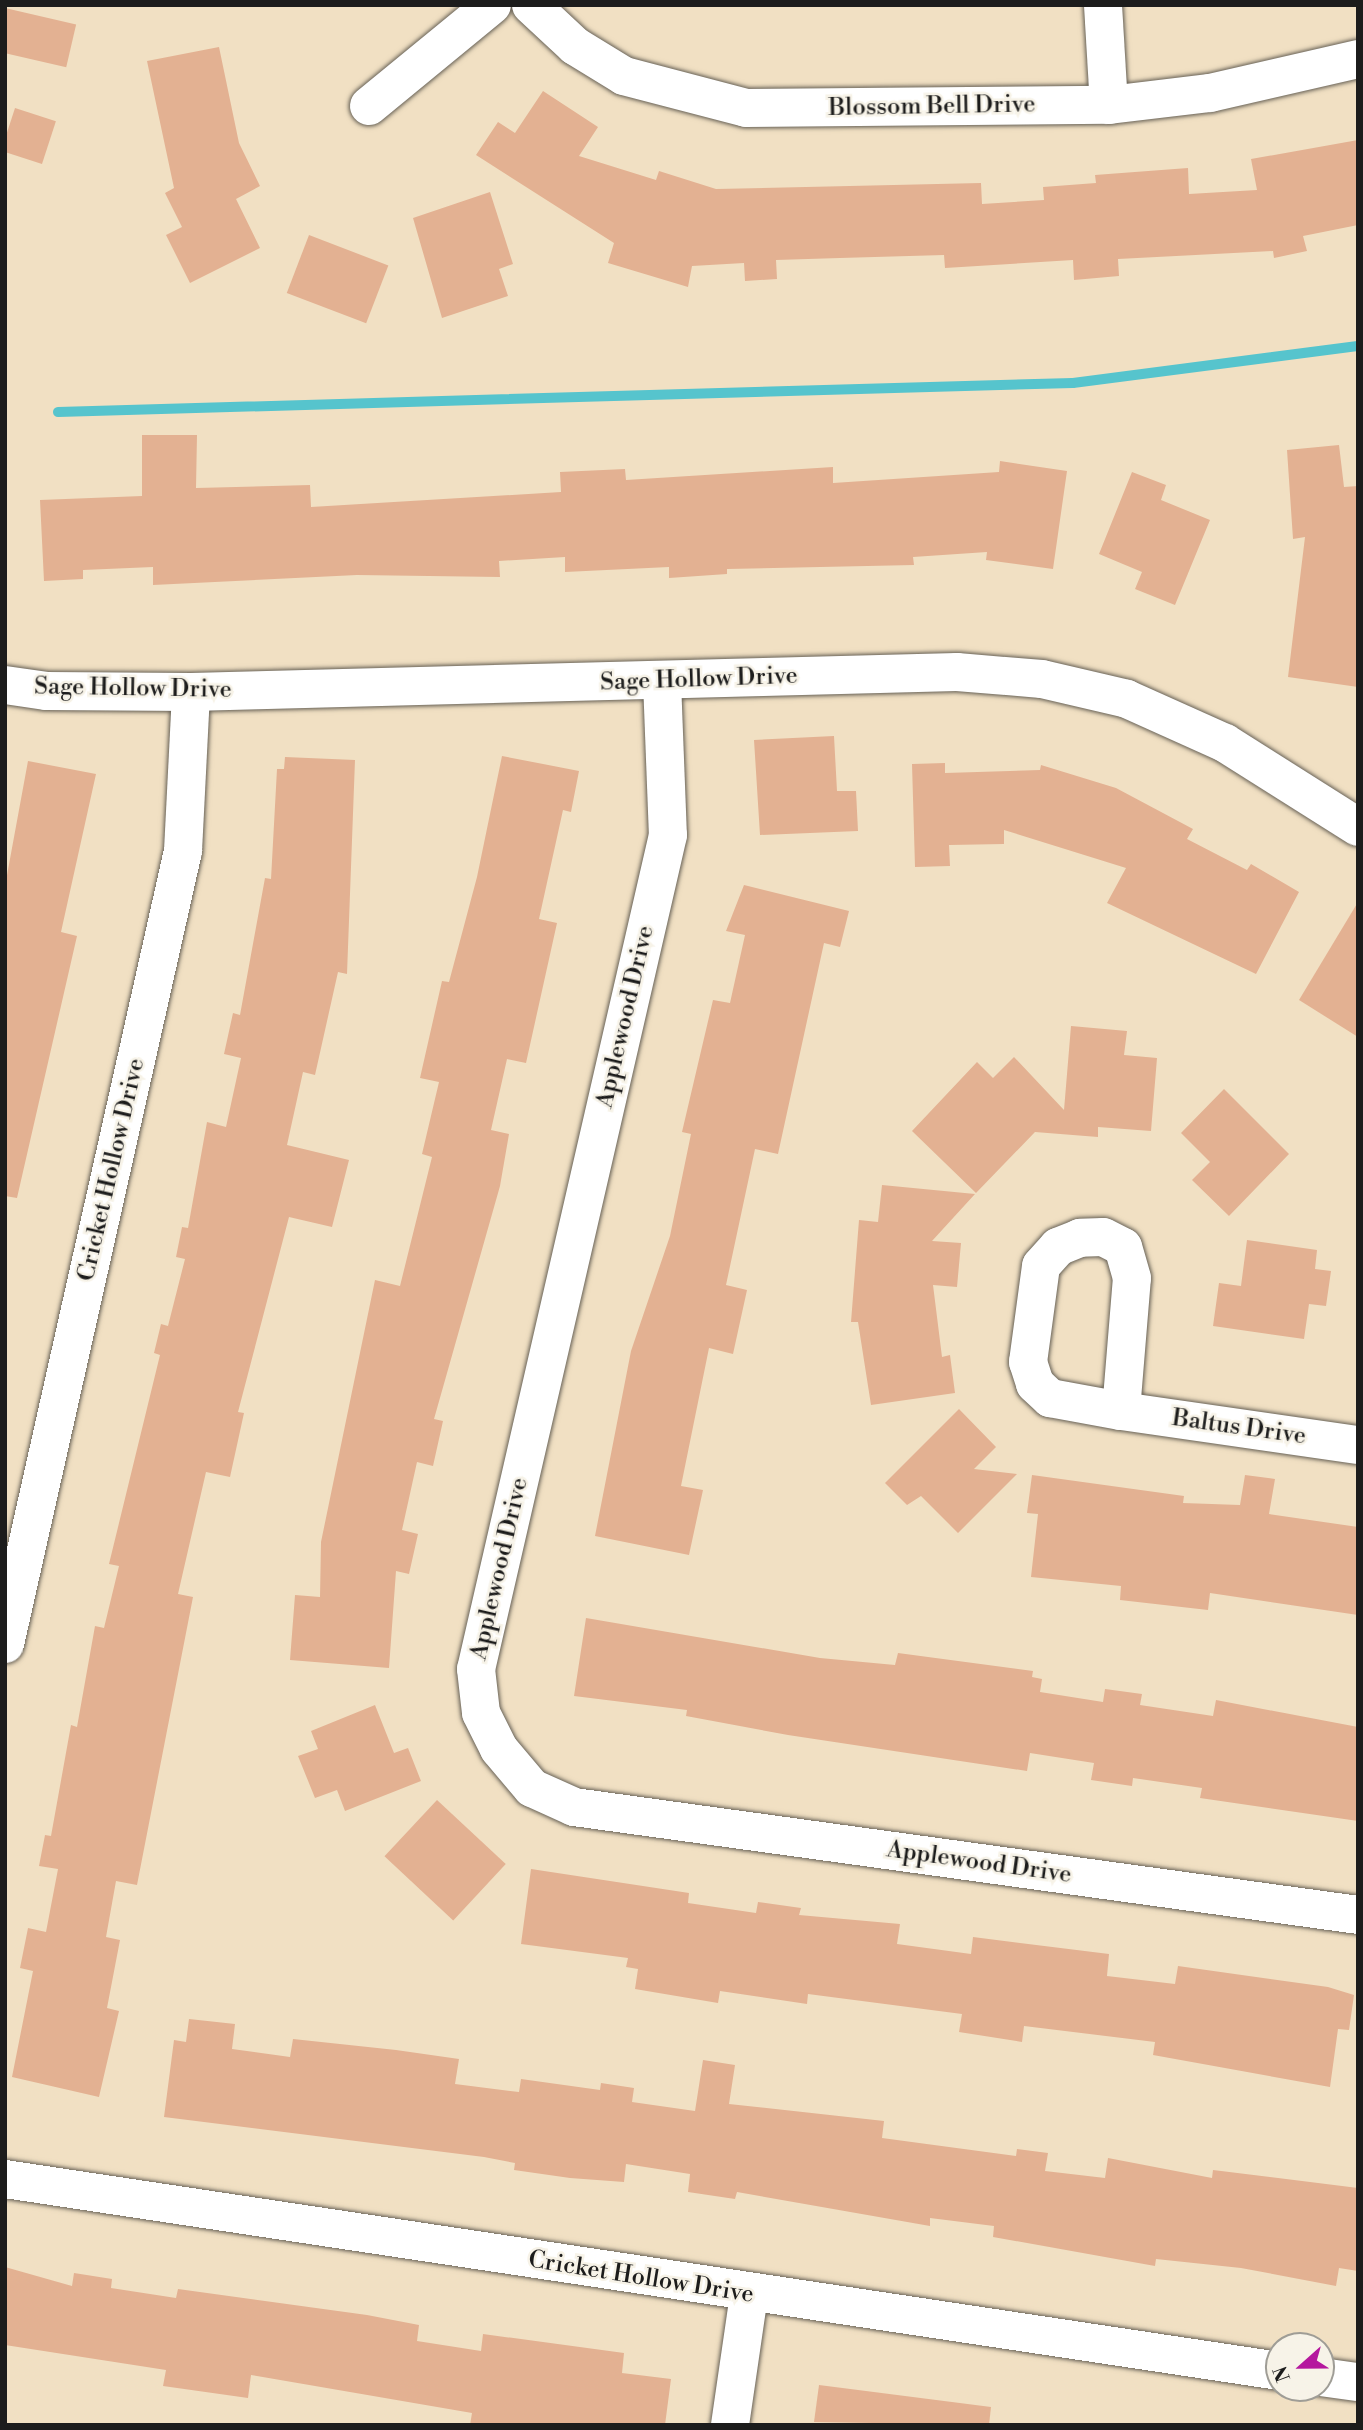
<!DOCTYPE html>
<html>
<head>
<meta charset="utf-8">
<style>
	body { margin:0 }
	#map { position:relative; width:1363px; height:2430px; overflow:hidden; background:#f1e0c3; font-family:"Libre Bodoni",serif }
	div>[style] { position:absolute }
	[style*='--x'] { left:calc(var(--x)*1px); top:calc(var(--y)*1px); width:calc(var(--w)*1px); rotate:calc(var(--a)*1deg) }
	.stream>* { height:10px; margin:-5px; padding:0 5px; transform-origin:5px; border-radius:5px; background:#56c4cd }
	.building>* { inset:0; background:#e3b192; transform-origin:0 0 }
	.roads { filter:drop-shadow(0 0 2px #676156) drop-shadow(0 0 2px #676156) }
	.minor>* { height:38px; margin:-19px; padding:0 19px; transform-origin:19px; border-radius:19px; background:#fff }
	span { translate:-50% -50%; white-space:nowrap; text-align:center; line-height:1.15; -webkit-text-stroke:5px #f7f3e8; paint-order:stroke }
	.street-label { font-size:24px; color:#1c1c1c }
	.frame { position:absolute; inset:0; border:7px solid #1c1c1c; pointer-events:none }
	.north { position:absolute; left:1265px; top:2332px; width:70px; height:70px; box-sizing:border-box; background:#f7f3e8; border:2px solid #9f9d96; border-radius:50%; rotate:249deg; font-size:19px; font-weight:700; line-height:28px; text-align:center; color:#1c1c1c }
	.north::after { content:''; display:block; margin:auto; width:24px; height:32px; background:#b5179e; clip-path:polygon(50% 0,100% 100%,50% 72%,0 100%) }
</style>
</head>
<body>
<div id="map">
	<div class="stream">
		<i style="--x:58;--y:412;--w:1015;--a:-1.64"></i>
		<i style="--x:1073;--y:383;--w:287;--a:-7.4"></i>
	</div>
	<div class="building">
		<i style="left:5px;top:8px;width:73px;height:44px;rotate:13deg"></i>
		<i style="clip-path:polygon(219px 47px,239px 143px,260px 186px,236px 199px,260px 248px,190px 283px,166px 235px,182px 227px,165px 193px,174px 188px,147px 61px)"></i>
		<i style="clip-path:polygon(543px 91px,598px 127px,579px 156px,656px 180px,659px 171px,716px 189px,981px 183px,982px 204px,1044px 200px,1043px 187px,1096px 183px,1095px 175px,1188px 168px,1189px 194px,1257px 190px,1251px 159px,1358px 140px,1358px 225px,1303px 236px,1307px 251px,1274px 258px,1273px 251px,1118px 259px,1119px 276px,1074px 280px,1073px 260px,945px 268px,944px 255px,840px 258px,776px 260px,777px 279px,745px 281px,744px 263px,692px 266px,688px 287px,608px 263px,614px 243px,476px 155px,498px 122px,515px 133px)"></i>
		<i style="left:15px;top:108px;width:43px;height:45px;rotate:18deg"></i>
		<i style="clip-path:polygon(490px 192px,513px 264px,499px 269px,508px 296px,442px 318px,413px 218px)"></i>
		<i style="left:309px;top:235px;width:85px;height:62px;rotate:21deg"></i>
		<i style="clip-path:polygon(142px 435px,197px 435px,196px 488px,310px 485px,311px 507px,561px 492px,560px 472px,625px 469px,626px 480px,833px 467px,833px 483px,999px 472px,1000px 461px,1067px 471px,1053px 569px,986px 560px,987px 552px,913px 557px,914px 565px,727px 569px,727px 574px,669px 578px,669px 567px,565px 572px,565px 557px,499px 561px,500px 577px,357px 575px,153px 585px,153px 567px,83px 570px,83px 579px,44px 581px,40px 500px,142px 496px)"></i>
		<i style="clip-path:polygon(1339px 445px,1344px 487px,1358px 486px,1358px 687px,1288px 677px,1305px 537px,1293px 539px,1287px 450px)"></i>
		<i style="clip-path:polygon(1132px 472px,1166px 485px,1161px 500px,1210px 520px,1175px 605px,1135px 589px,1142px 572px,1099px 554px)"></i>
		<i style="clip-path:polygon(834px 736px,837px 791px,856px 791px,858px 831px,760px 835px,754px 740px)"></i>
		<i style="clip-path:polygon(502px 756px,579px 771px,571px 812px,563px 810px,539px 919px,557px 923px,526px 1063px,507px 1059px,491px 1130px,509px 1134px,500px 1186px,434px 1419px,443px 1421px,433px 1466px,417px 1462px,402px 1530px,418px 1534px,409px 1574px,396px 1571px,389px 1668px,290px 1660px,295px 1595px,320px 1597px,321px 1542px,375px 1280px,400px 1286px,432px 1157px,422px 1154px,439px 1082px,420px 1078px,442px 981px,449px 982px,477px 877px)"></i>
		<i style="clip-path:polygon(285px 757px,355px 760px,347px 974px,338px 972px,315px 1075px,303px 1072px,287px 1145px,349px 1160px,332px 1227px,289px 1217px,238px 1412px,244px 1413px,230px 1477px,206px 1472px,178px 1594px,193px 1597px,137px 1885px,116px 1881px,106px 1937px,120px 1940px,107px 2008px,119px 2011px,99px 2097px,12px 2077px,33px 1971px,20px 1968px,28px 1928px,46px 1932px,58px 1869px,39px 1866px,45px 1835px,51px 1836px,71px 1725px,77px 1727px,95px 1626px,104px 1628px,119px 1566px,109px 1564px,160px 1355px,154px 1353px,161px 1324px,168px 1326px,185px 1259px,176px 1257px,182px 1227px,188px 1228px,207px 1122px,226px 1127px,241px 1058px,224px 1054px,233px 1013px,240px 1015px,265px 878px,271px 879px,277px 769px,284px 769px)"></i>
		<i style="clip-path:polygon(28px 761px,96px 774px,61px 932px,77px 936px,17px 1198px,5px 1196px,5px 886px)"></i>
		<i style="clip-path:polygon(945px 763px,945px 773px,1040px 770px,1041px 765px,1116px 788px,1193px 829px,1187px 839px,1247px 870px,1251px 864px,1299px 892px,1256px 974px,1107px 903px,1126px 868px,1004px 830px,1004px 844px,949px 845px,950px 866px,915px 867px,912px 764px)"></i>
		<i style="clip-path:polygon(744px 885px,849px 911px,840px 947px,824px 943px,778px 1154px,755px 1149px,726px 1285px,747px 1290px,733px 1354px,709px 1348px,681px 1486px,703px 1490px,689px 1555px,595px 1536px,631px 1351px,670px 1236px,691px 1134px,682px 1132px,713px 1000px,730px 1003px,745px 935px,726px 931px)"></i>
		<i style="clip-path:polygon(1358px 902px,1358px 1037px,1299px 1000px)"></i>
		<i style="clip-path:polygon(1071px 1026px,1127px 1031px,1124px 1055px,1157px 1058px,1151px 1131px,1098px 1127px,1098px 1137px,1035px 1132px,976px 1193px,912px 1131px,977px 1062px,993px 1078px,1014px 1057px,1064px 1110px)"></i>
		<i style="clip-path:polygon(1224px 1089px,1289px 1154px,1229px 1216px,1192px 1180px,1210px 1162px,1181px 1133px)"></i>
		<i style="clip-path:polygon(882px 1185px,975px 1194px,932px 1241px,961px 1243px,957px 1287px,933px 1285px,942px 1357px,950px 1355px,955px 1393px,871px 1405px,858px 1322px,851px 1322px,859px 1220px,878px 1222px)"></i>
		<i style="clip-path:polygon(1247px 1240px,1317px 1250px,1315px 1269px,1331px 1271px,1326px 1306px,1309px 1304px,1304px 1339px,1213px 1326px,1219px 1283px,1241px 1286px)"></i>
		<i style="clip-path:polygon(959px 1409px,996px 1447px,974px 1469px,1017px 1474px,958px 1533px,921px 1496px,907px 1505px,885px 1483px)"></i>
		<i style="clip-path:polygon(1032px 1475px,1184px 1496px,1183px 1503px,1240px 1505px,1245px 1475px,1275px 1479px,1269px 1514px,1358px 1527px,1358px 1615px,1210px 1593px,1208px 1610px,1120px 1600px,1121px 1586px,1031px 1577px,1038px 1514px,1027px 1513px)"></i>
		<i style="clip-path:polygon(586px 1618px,820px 1658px,895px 1665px,898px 1653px,1033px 1671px,1032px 1677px,1042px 1679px,1040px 1692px,1103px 1702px,1105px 1689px,1142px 1694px,1140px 1705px,1213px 1716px,1216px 1700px,1358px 1727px,1358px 1821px,1200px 1798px,1202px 1788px,1133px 1778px,1132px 1786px,1091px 1780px,1094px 1763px,1030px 1753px,1027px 1771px,788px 1735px,686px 1716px,687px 1710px,574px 1696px)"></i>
		<i style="clip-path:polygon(375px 1705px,394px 1753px,408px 1748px,421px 1781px,345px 1811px,337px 1790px,315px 1798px,298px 1756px,318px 1749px,311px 1731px)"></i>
		<i style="left:437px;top:1800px;width:94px;height:77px;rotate:43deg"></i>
		<i style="clip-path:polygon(531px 1869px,689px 1893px,688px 1903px,756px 1913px,758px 1902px,801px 1908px,799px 1915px,900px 1924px,897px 1944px,971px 1954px,973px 1937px,1109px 1954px,1107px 1976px,1175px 1984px,1178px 1966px,1328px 1987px,1354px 1995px,1349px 2030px,1338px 2029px,1330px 2087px,1153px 2055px,1155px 2042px,1024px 2026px,1022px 2042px,959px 2032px,962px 2014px,808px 1994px,807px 2004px,720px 1991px,718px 2003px,635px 1989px,638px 1969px,626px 1967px,628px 1958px,521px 1944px)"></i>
		<i style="clip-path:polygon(189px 2019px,235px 2024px,232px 2049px,290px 2057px,293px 2039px,396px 2050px,459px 2059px,455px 2084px,519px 2092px,521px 2079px,600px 2090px,601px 2083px,634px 2088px,632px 2102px,695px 2111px,703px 2060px,735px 2065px,729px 2104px,884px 2121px,882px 2138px,1016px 2156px,1017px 2149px,1048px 2153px,1045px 2171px,1105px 2178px,1108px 2158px,1212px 2178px,1213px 2170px,1358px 2188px,1358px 2271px,1339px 2268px,1336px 2286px,1241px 2268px,1156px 2259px,1155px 2266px,993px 2237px,994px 2226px,930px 2218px,930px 2226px,737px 2192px,735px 2199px,688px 2192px,690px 2174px,626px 2164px,624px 2182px,570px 2178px,514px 2170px,515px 2163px,484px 2157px,164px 2117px,174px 2040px,186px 2042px)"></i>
		<i style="clip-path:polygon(5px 2267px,72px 2286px,74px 2273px,112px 2279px,111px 2288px,176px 2298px,178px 2289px,367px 2315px,419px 2325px,417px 2341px,481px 2351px,483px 2334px,624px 2353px,622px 2373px,671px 2379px,665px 2425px,470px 2425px,472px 2413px,251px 2375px,248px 2398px,163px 2386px,166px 2370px,5px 2345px)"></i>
		<i style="clip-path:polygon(819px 2385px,991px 2407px,989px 2425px,814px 2422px)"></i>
	</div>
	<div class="roads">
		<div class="minor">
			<i style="--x:531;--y:5;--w:60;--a:43"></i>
			<i style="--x:575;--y:46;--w:57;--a:31.5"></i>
			<i style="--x:624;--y:76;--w:126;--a:14.7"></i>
			<i style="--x:746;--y:108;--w:363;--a:-0.5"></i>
			<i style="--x:1109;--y:105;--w:102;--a:-6.8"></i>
			<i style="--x:1210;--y:93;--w:152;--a:-12.9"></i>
			<i style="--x:1103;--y:5;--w:100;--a:86.6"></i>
			<i style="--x:369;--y:106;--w:159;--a:-39.4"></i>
			<i style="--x:662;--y:681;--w:154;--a:87.8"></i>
			<i style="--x:668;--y:835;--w:856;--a:102.96"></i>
			<i style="--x:476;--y:1669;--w:44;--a:83.5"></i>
			<i style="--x:481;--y:1713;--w:40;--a:63.4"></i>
			<i style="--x:499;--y:1749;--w:51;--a:49.8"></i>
			<i style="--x:532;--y:1788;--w:46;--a:24.3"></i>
			<i style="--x:574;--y:1807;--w:791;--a:7.84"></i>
			<i style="--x:5;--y:685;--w:41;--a:8.3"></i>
			<i style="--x:46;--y:691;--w:145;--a:0.4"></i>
			<i style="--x:191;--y:692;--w:766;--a:-1.5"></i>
			<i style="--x:957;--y:672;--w:85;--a:4.7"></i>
			<i style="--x:1042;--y:679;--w:87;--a:13.2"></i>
			<i style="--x:1127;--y:699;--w:107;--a:24.2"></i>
			<i style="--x:1225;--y:743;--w:157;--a:32.3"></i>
			<i style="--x:1121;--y:1411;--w:133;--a:-85.3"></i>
			<i style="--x:1132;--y:1278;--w:32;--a:-106"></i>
			<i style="--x:1123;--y:1247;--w:22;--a:-153"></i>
			<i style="--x:1103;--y:1237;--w:23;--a:178"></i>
			<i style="--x:1080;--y:1238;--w:24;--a:158"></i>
			<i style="--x:1058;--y:1247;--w:25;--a:132"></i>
			<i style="--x:1041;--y:1266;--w:97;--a:97.7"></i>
			<i style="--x:1028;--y:1362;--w:23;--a:72"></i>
			<i style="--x:1035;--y:1384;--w:21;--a:43"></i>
			<i style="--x:1050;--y:1398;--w:72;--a:10.4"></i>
			<i style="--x:1121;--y:1411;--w:239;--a:8.2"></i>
			<i style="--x:5;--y:1644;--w:813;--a:-77.35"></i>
			<i style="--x:183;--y:851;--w:159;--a:-87.1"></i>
			<i style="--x:5;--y:2179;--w:1288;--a:8.57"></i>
			<i style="--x:1321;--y:2377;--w:37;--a:8"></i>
			<i style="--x:730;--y:2425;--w:131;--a:-81.7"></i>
		</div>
	</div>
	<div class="street-label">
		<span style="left:932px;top:107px;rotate:-1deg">Blossom Bell Drive</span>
		<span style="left:699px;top:680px;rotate:-2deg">Sage Hollow Drive</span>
		<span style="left:133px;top:689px;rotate:1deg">Sage Hollow Drive</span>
		<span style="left:626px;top:1017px;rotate:-77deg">Applewood Drive</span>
		<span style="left:112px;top:1170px;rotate:-77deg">Cricket Hollow Drive</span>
		<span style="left:1239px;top:1428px;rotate:8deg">Baltus Drive</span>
		<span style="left:500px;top:1569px;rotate:-77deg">Applewood Drive</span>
		<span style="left:979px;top:1863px;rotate:8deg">Applewood Drive</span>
		<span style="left:641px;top:2278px;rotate:9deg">Cricket Hollow Drive</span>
	</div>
	<div class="frame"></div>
	<div class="north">N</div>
</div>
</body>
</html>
